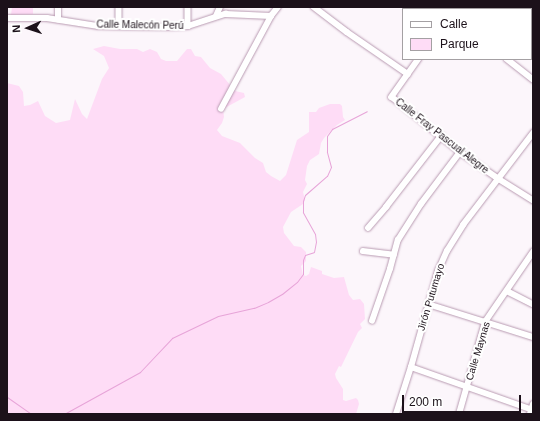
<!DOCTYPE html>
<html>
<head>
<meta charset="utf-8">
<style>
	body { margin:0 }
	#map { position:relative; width:540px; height:421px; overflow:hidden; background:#fcf6fb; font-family:Arial,sans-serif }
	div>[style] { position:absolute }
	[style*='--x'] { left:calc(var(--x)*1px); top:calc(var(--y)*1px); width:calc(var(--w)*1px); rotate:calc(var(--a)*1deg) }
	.green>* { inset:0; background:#fedcf6 }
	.stream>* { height:1px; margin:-0.5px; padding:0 0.5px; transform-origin:0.5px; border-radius:0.5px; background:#e7a4d8 }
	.roads { filter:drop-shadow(0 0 1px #b99bb2) drop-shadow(0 0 1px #b99bb2) }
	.minor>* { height:5.5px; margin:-2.75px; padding:0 2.75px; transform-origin:2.75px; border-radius:2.75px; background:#fff }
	span { translate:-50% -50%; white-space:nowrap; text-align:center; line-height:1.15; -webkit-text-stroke:4px #fff; paint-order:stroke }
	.street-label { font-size:10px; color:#1c111a }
	.frame { position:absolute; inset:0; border:8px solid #1c111a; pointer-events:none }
	.legend { position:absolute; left:402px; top:8px; width:130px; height:52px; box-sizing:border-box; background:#fff; border:1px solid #a4a0a3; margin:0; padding:5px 7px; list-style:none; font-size:12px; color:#1c111a }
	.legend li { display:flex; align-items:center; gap:8px; height:20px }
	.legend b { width:20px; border:1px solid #a4a0a3 }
	.north { position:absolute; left:8px; top:8px; width:40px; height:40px; -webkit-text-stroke:3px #fff; paint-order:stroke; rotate:267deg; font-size:11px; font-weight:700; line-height:16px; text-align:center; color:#1c111a }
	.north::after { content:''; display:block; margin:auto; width:14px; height:18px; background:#1c111a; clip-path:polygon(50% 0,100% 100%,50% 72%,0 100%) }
	.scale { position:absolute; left:402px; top:395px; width:119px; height:18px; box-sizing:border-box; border:2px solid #1c111a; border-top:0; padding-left:5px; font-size:12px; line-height:14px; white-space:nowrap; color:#1c111a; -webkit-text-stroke:3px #fff; paint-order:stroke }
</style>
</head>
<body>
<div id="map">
	<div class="green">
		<i style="clip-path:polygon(12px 7px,33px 7px,33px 14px,11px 15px)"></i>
		<i style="clip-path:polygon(104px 46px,120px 49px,137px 49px,143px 52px,150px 49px,157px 52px,161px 59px,166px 61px,177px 61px,187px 49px,191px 49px,195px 56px,201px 57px,210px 68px,221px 74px,235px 91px,244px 93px,245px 97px,223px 109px,224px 117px,222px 123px,217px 130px,222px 136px,240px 143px,255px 158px,263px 163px,266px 172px,271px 176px,280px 181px,286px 175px,297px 140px,309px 132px,309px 112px,316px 112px,319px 108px,330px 104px,340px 104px,342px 106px,343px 117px,345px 120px,337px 125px,324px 138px,321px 143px,319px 154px,310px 160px,307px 166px,305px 180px,307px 184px,303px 192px,305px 200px,303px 204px,291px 212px,283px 227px,284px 233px,294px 246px,301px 247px,306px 252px,306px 261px,301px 266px,303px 275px,306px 276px,309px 274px,311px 267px,322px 271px,322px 274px,334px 278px,344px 277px,349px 295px,353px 300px,360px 299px,364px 304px,365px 319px,360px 324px,362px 328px,358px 332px,341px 367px,339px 366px,335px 374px,336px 378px,343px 389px,343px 400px,346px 401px,356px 398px,358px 400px,359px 404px,356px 414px,7px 414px,7px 83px,19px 86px,23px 92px,24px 106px,30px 105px,38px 101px,45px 116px,56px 123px,70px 120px,75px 99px,82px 114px,87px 119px,102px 79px,109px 68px,104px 56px,93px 49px)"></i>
	</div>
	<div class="stream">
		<i style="--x:7;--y:397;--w:29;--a:35"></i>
		<i style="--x:64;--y:414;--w:87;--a:-28.9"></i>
		<i style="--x:140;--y:372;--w:47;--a:-46.7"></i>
		<i style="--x:172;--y:338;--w:51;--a:-25.6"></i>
		<i style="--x:218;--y:316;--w:37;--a:-13"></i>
		<i style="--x:254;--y:308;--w:15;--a:-23"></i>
		<i style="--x:268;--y:302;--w:16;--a:-30"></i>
		<i style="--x:282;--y:294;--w:19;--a:-39"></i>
		<i style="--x:297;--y:282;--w:10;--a:-53"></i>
		<i style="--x:303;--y:274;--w:14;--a:-90"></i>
		<i style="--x:303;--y:260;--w:5;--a:-68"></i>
		<i style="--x:305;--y:255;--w:9;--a:-18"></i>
		<i style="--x:314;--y:252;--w:10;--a:-79"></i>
		<i style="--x:316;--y:242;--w:8;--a:-97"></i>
		<i style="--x:315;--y:234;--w:25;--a:-119"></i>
		<i style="--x:303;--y:212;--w:11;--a:-90"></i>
		<i style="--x:303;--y:201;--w:6;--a:-72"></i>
		<i style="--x:305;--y:195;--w:29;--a:-41"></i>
		<i style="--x:327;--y:176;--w:10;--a:-66"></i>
		<i style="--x:331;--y:167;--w:16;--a:-105"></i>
		<i style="--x:327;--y:152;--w:16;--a:-90"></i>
		<i style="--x:327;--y:136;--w:9;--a:-54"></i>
		<i style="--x:332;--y:129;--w:39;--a:-27"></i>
	</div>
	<div class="roads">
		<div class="minor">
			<i style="--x:119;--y:7;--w:18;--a:90"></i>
			<i style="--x:188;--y:7;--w:19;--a:90"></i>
			<i style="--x:314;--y:7;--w:41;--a:37.1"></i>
			<i style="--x:347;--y:32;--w:74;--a:34.5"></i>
			<i style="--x:436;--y:7;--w:4;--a:34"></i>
			<i style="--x:457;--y:9;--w:2;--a:-63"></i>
			<i style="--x:216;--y:16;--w:10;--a:-66"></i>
			<i style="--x:7;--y:18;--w:40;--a:0"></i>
			<i style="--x:47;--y:18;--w:52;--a:8.9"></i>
			<i style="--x:98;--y:26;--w:73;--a:0.8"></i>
			<i style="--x:171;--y:27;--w:17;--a:-3"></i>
			<i style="--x:188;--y:26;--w:40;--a:-18"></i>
			<i style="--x:226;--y:14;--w:45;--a:2.5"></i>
			<i style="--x:58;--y:20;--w:13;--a:-90"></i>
			<i style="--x:531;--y:22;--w:4;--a:-56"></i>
			<i style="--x:419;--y:59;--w:47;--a:125.4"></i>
			<i style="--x:392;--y:97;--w:87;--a:39"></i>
			<i style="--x:460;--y:152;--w:47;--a:34.7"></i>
			<i style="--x:499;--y:179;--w:40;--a:32"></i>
			<i style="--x:507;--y:59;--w:33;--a:38"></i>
			<i style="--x:221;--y:109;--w:106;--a:-61.7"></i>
			<i style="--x:271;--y:16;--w:11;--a:-52"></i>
			<i style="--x:368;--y:228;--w:28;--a:-49"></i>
			<i style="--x:386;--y:207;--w:90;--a:-52.2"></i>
			<i style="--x:363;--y:251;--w:31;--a:7"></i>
			<i style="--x:507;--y:291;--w:29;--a:27"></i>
			<i style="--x:428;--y:304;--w:110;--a:17.4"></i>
			<i style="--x:372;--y:321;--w:55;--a:-70.9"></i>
			<i style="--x:390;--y:269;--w:30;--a:-75"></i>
			<i style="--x:398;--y:240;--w:43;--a:-57.4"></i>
			<i style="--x:421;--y:204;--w:65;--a:-53.1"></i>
			<i style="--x:411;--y:367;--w:129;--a:19.4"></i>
			<i style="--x:396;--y:414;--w:49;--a:-72.3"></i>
			<i style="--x:411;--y:367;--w:100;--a:-74.3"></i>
			<i style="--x:438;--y:271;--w:22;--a:-66"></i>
			<i style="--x:447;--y:251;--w:31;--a:-58"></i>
			<i style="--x:463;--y:225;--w:116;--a:-52.7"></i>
			<i style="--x:459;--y:414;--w:96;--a:-74.2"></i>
			<i style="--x:485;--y:322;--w:85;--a:-55.6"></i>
			<i style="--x:530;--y:414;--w:10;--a:-73"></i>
		</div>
	</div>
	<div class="street-label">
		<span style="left:140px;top:25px;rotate:1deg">Calle Malecón Perú</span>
		<span style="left:442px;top:136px;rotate:38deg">Calle Fray Pascual Alegre</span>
		<span style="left:431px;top:297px;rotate:-73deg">Jirón Putumayo</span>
		<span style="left:478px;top:351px;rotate:-73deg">Calle Maynas</span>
	</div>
	<div class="frame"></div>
	<ul class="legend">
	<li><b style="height:5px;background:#fff"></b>Calle</li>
	<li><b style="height:11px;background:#fedcf6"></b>Parque</li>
	</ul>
	<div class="north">N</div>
	<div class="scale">200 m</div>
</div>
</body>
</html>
